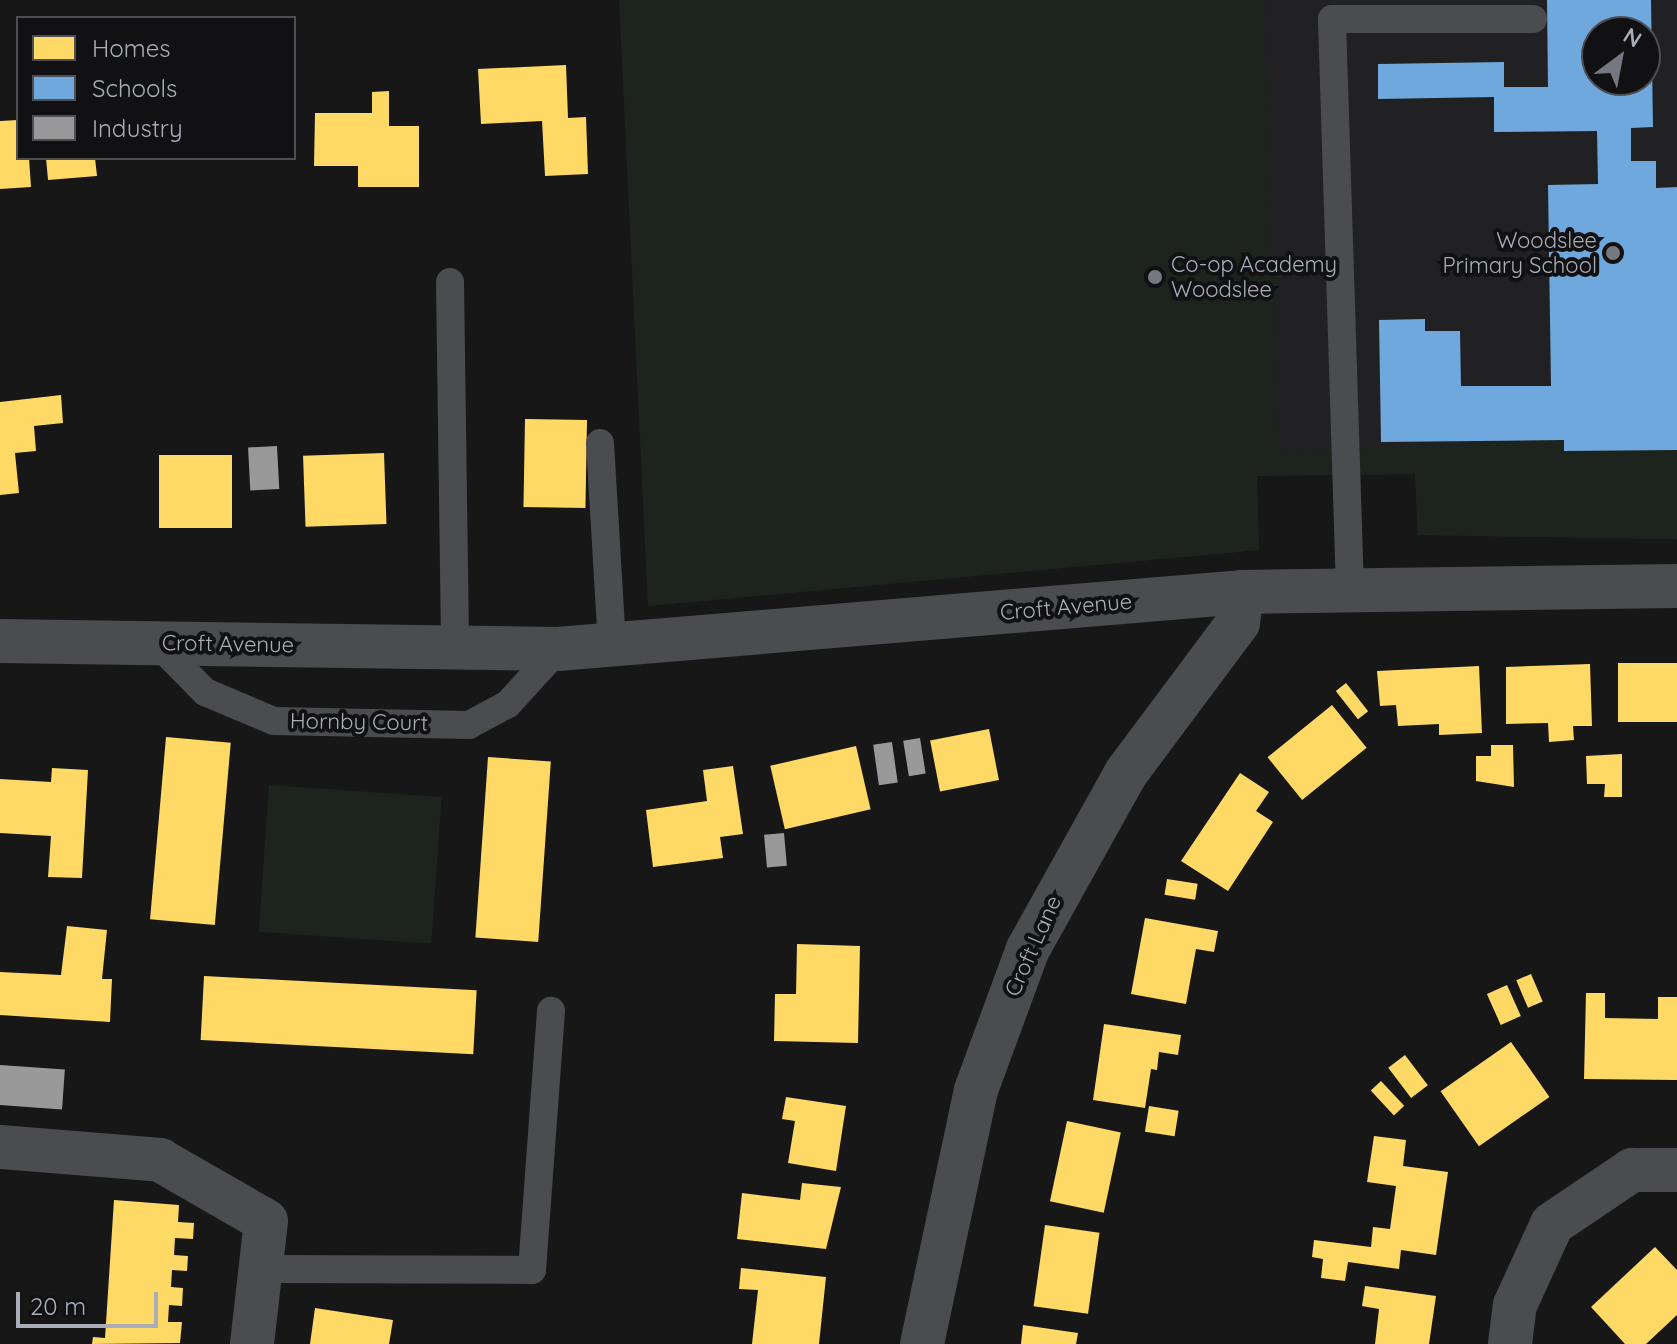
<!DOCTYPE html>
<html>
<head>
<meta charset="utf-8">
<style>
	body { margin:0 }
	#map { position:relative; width:1677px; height:1344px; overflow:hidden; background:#171717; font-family:Quicksand,sans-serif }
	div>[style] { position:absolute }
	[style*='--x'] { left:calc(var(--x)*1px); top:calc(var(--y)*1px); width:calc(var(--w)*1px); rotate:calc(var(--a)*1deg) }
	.built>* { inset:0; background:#212123 }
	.green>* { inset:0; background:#1d241e; transform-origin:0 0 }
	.homes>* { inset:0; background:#ffd966; transform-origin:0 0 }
	.schools>* { inset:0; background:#6fa8dc }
	.industry>* { inset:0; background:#999; transform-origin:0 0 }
	.service>* { height:28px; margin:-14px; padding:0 14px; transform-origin:14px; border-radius:14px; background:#4b4c50 }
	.minor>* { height:44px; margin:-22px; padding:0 22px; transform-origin:22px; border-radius:22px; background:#4b4c50 }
	.dots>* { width:22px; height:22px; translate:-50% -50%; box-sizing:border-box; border:4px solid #111113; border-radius:50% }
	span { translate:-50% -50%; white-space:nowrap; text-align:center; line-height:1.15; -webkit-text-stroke:8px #111113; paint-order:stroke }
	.poi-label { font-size:22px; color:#a8adb8 }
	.right { translate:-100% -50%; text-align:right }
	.left { translate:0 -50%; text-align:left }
	.street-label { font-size:22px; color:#a8adb8 }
	.legend { position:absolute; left:16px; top:16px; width:280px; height:144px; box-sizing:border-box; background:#111113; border:2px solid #4d4f55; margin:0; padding:10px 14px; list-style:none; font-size:24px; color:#a8adb8 }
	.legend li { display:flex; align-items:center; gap:16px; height:40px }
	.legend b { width:40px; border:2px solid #4d4f55 }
	.north { position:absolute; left:1581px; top:16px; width:80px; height:80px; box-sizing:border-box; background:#111113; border:2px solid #4d4f55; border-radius:50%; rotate:32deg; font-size:22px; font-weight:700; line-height:32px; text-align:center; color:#a8adb8 }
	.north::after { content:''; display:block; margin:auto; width:28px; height:36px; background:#757880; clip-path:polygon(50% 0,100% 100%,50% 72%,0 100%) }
	.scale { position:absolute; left:16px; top:1292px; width:142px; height:36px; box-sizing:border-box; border:4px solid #a8adb8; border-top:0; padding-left:10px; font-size:24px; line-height:28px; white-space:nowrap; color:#a8adb8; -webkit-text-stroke:6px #111113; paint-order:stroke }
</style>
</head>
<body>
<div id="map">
	<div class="built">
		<i style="clip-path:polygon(evenodd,619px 0,1677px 0,1677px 539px,1418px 535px,1415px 474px,1257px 476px,1259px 550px,648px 606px,619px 0,1597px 32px,1645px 32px,1645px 80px,1597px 80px,1597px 32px)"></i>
	</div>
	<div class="green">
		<i style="clip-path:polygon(620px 0,1264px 0,1278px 452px,1564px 440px,1565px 451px,1677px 450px,1677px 539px,1418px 535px,1415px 474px,1257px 476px,1259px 550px,648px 606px)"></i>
		<i style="left:269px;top:785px;width:173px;height:147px;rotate:4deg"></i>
	</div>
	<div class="homes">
		<i style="clip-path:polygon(566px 65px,568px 118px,586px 117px,588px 174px,545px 176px,542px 121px,481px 124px,478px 69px)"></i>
		<i style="clip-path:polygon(389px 91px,389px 126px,419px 126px,419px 187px,358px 187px,358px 166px,314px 166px,315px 113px,372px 113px,372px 92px)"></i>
		<i style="clip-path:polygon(18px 120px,18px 158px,29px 158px,31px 187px,0 189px,0 121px)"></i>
		<i style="clip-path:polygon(46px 158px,95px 158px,97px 176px,48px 180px)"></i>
		<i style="clip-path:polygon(61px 395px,63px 423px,34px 426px,36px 451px,15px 453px,19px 493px,0 495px,0 402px)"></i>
		<i style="left:525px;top:419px;width:62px;height:88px;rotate:1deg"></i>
		<i style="left:384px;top:453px;width:71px;height:81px;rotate:88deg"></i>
		<i style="left:159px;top:455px;width:73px;height:73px"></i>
		<i style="left:1677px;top:663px;width:59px;height:59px;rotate:90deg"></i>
		<i style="clip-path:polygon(1590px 664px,1592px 726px,1573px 726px,1574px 740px,1549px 742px,1548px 723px,1506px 724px,1506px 667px)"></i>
		<i style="clip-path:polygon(1479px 666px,1482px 733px,1439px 735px,1439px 724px,1398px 726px,1396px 705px,1380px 706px,1377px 671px)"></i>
		<i style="left:1346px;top:683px;width:36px;height:13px;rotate:52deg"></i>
		<i style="left:1332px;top:705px;width:55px;height:83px;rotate:51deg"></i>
		<i style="left:989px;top:729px;width:52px;height:60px;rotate:79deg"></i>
		<i style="left:166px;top:737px;width:65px;height:183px;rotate:5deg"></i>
		<i style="clip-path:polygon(1491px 745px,1513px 745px,1514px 787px,1476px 781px,1476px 756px,1491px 756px)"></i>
		<i style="left:856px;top:746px;width:65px;height:88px;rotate:77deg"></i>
		<i style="clip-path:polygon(1622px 754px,1622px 797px,1604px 797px,1605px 784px,1587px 784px,1586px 756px)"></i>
		<i style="left:488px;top:757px;width:63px;height:181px;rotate:4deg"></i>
		<i style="clip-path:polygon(733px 766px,743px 834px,720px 837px,723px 858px,653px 867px,646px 810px,707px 801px,703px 770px)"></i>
		<i style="clip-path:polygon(52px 768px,88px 770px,82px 878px,48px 877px,51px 836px,0 833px,0 779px,51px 782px)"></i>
		<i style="clip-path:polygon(1240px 773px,1269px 792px,1256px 811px,1273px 822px,1228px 891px,1181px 861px)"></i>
		<i style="left:1167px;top:879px;width:31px;height:16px;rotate:9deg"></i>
		<i style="clip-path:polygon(1145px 918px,1218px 931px,1214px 952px,1196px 949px,1186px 1004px,1131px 994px)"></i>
		<i style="clip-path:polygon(67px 926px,107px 930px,102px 979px,112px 979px,110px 1022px,0 1015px,0 972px,61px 975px)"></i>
		<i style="clip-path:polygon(797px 944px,860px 946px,858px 1043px,774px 1041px,775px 994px,796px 994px)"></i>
		<i style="left:1531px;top:974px;width:30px;height:16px;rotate:67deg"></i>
		<i style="left:204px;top:976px;width:273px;height:64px;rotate:3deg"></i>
		<i style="left:1507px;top:985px;width:34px;height:22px;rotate:66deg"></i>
		<i style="clip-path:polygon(1586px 993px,1605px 993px,1605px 1018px,1658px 1019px,1658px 997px,1677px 997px,1677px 1080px,1584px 1079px)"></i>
		<i style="clip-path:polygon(1104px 1024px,1181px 1035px,1178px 1055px,1159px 1052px,1157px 1070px,1151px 1069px,1145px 1108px,1093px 1100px)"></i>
		<i style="left:1511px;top:1042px;width:67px;height:86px;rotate:55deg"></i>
		<i style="left:1405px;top:1055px;width:38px;height:21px;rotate:53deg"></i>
		<i style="left:1381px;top:1081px;width:34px;height:14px;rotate:47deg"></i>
		<i style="clip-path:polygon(786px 1097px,846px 1106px,836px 1171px,788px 1163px,795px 1121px,782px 1119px)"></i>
		<i style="left:1149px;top:1106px;width:30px;height:26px;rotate:9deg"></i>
		<i style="left:1067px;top:1121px;width:55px;height:82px;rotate:12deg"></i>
		<i style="clip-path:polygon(1374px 1136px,1406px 1140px,1403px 1166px,1448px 1172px,1436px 1255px,1401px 1250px,1399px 1269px,1348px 1262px,1345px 1281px,1321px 1278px,1323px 1259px,1312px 1257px,1314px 1240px,1371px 1247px,1373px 1227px,1390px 1229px,1396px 1186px,1367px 1182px)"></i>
		<i style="clip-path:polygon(802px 1183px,841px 1187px,826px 1249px,737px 1239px,742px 1193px,800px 1200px)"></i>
		<i style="clip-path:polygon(114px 1200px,179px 1205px,178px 1222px,194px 1223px,193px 1239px,175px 1238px,174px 1255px,188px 1256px,187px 1271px,172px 1270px,171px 1287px,183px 1288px,182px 1306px,169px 1305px,168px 1322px,182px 1322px,180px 1343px,92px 1344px,93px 1337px,105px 1338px)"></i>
		<i style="left:1045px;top:1225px;width:55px;height:82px;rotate:8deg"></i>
		<i style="clip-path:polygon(1655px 1247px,1677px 1270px,1677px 1315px,1646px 1344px,1625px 1344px,1591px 1307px)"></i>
		<i style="clip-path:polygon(741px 1268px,826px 1277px,819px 1344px,752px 1344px,758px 1290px,739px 1289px)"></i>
		<i style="clip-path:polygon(1365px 1286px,1436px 1296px,1429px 1344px,1375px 1344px,1379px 1309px,1362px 1306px)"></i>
		<i style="clip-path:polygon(315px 1308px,393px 1320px,389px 1344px,310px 1344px)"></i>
		<i style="clip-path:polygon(1023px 1325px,1078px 1333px,1076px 1344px,1021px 1344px)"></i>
	</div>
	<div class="schools">
		<i style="clip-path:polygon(evenodd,1547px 0,1651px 0,1653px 127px,1631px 128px,1631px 161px,1656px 161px,1656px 188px,1677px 187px,1677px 450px,1564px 451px,1564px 440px,1381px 442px,1379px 320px,1425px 319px,1425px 331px,1460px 331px,1461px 386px,1551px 386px,1548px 185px,1598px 184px,1597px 131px,1494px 132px,1494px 97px,1378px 99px,1378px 64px,1504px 62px,1504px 87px,1548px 87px,1547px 0,1597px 32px,1645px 32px,1645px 80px,1597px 80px,1597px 32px)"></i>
	</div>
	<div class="industry">
		<i style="left:277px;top:446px;width:43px;height:29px;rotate:87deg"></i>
		<i style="left:920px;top:738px;width:36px;height:17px;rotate:81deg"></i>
		<i style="left:892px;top:742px;width:41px;height:19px;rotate:82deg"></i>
		<i style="left:784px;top:833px;width:33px;height:20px;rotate:85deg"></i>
		<i style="left:0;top:1065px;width:65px;height:40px;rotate:4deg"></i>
	</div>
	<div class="service">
		<i style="--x:450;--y:282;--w:365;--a:89.2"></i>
		<i style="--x:600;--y:443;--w:201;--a:86.6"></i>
		<i style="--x:1350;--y:590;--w:571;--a:-91.81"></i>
		<i style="--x:1332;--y:19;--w:201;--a:0"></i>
		<i style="--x:157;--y:643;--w:69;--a:45.6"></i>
		<i style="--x:205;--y:692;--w:75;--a:22.8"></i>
		<i style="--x:274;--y:721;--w:195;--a:1.2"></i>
		<i style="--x:469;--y:725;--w:44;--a:-28.3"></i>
		<i style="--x:508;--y:704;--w:74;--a:-47.7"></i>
		<i style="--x:261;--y:1269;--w:271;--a:0.2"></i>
		<i style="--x:532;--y:1270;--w:260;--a:-85.8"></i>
	</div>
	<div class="minor">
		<i style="--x:0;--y:641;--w:558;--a:0.82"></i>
		<i style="--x:558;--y:649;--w:686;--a:-4.76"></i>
		<i style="--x:1242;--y:592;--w:435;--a:-0.8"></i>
		<i style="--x:0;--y:1147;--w:161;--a:4.6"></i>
		<i style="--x:160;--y:1160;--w:122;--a:29.9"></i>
		<i style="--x:266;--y:1221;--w:124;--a:96.5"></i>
		<i style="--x:922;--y:1344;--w:260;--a:-78"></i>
		<i style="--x:976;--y:1090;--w:150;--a:-69.8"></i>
		<i style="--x:1028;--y:949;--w:201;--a:-60.9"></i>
		<i style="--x:1126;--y:773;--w:187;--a:-53.3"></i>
		<i style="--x:1238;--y:623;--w:31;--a:-83"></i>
		<i style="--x:1510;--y:1344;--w:39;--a:-83"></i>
		<i style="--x:1515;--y:1305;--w:89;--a:-65.4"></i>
		<i style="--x:1552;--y:1224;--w:97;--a:-34"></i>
		<i style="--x:1632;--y:1170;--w:45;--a:0"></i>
	</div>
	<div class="dots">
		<i style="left:1613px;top:253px;background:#757880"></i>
		<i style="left:1155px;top:277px;background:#757880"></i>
	</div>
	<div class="poi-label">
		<span class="right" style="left:1597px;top:253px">Woodslee<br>Primary School</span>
		<span class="left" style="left:1171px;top:277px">Co-op Academy<br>Woodslee</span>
	</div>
	<div class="street-label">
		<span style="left:1066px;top:607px;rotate:-5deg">Croft Avenue</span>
		<span style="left:228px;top:644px;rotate:1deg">Croft Avenue</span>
		<span style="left:359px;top:722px;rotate:1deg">Hornby Court</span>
		<span style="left:1033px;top:946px;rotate:-66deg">Croft Lane</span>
	</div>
	<ul class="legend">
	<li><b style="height:22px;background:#ffd966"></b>Homes</li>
	<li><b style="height:22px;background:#6fa8dc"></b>Schools</li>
	<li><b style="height:22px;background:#999"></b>Industry</li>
	</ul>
	<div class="north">N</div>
	<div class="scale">20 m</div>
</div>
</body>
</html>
